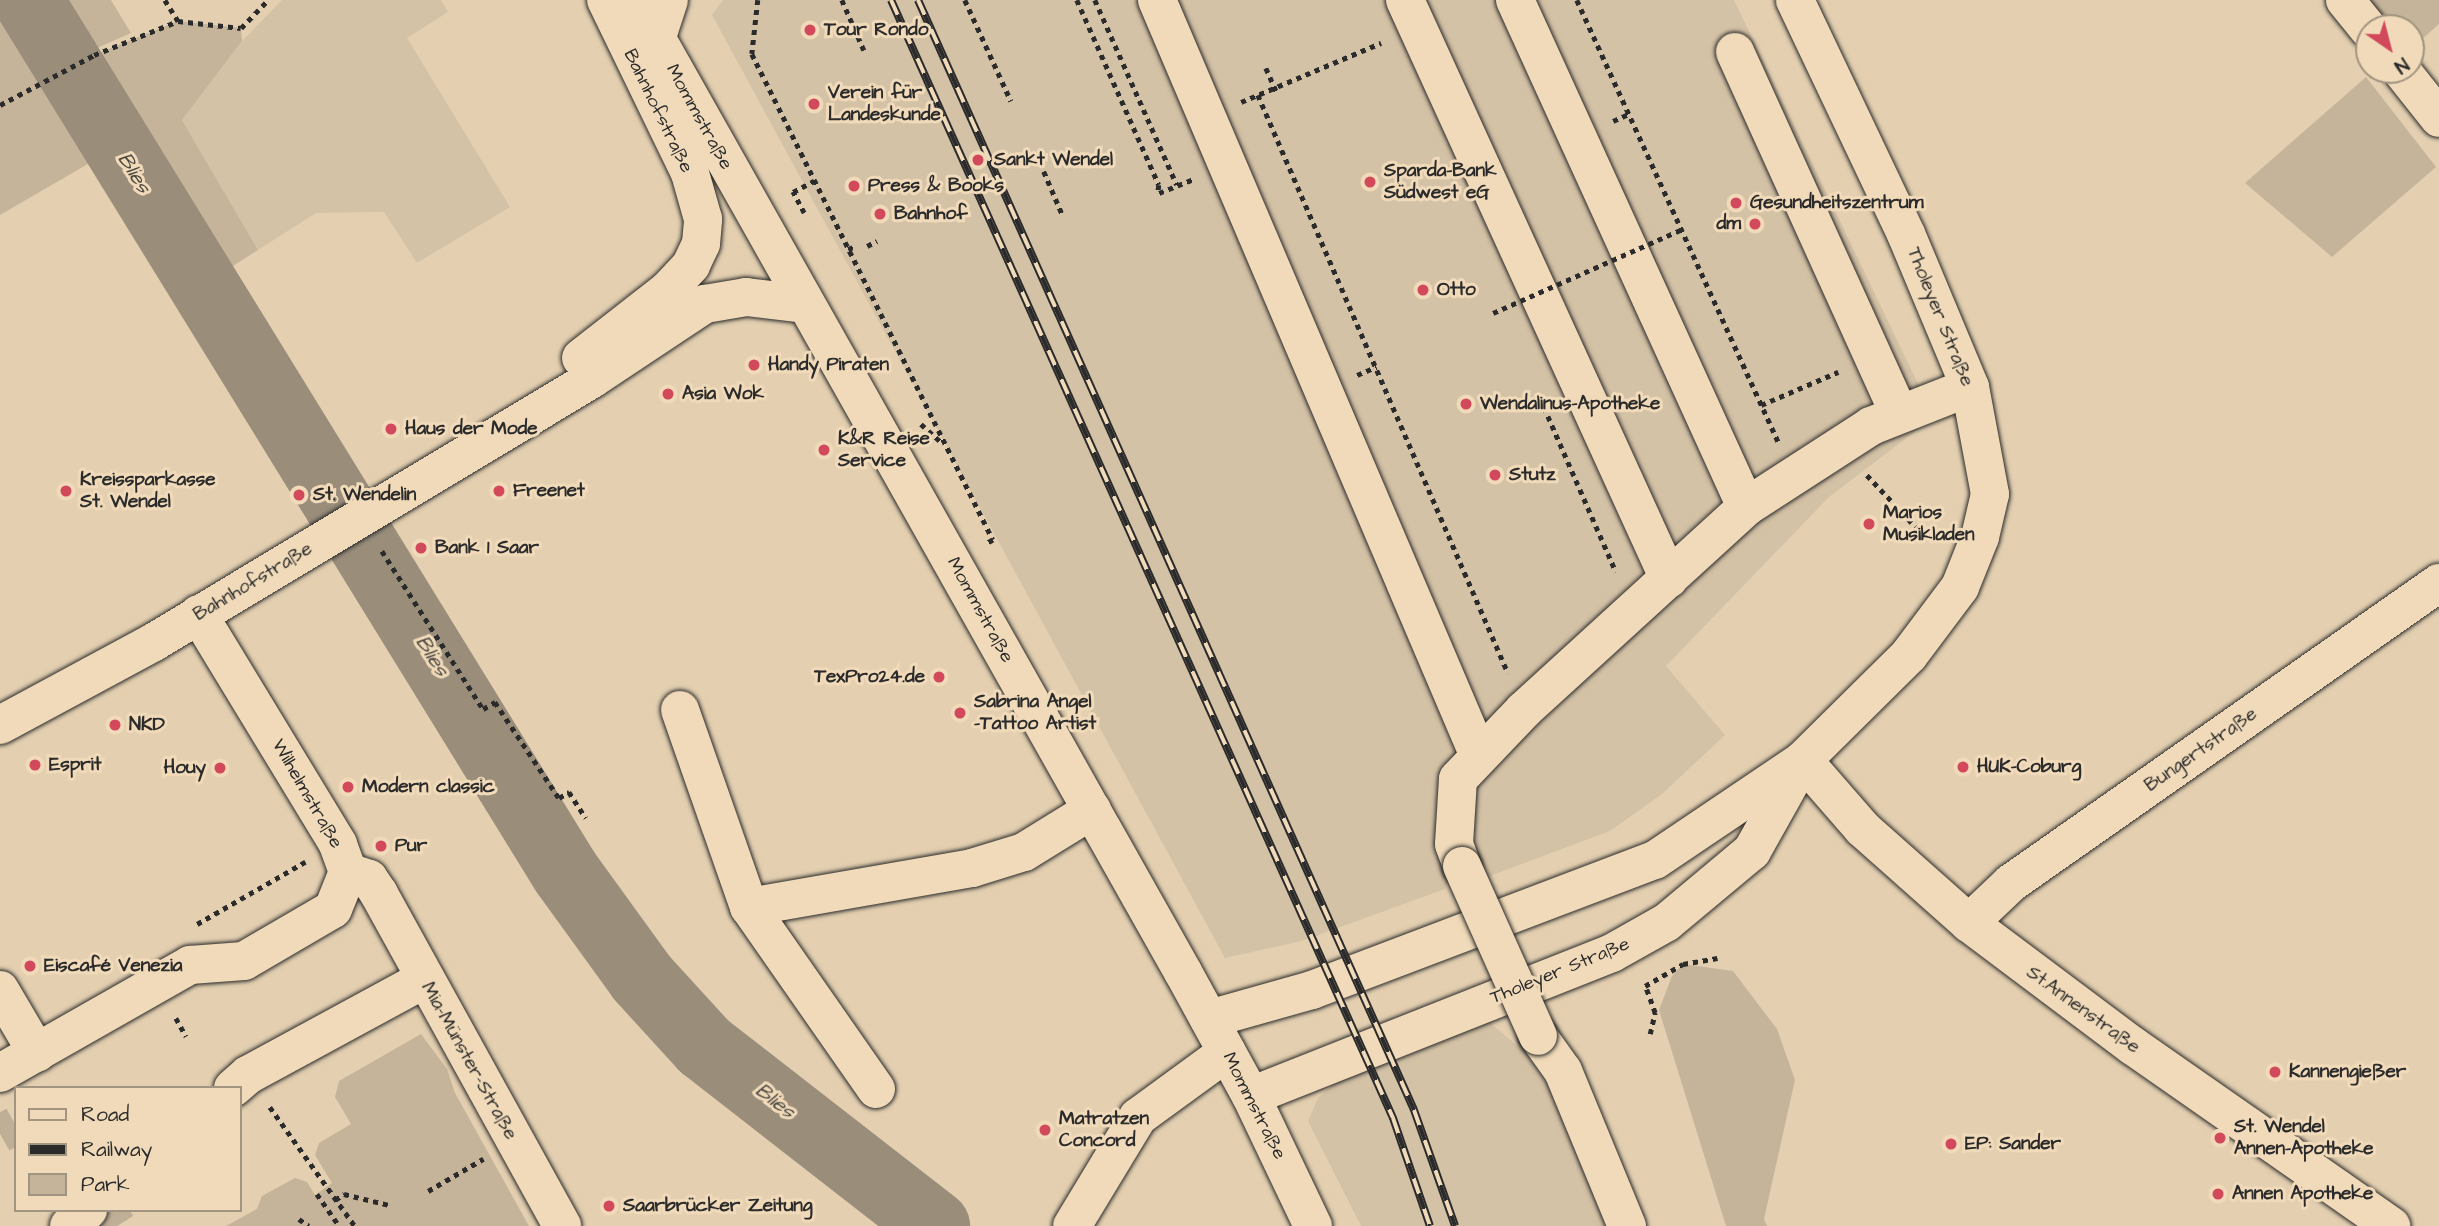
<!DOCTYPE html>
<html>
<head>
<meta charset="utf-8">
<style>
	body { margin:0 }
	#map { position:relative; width:2439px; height:1226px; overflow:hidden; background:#e4d0b1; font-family:"Architects Daughter",sans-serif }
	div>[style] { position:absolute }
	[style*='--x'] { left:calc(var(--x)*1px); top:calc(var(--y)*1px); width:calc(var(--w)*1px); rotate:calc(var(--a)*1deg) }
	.built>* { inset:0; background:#d4c2a6 }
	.green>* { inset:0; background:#c5b49a }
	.river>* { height:70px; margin:-35px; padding:0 35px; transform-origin:35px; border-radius:35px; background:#9a8e7b }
	.minor-tunnel>* { height:38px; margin-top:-19px; transform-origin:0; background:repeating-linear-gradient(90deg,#bfaf96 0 38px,transparent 0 57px) }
	.path>* { height:4.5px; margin-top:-2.25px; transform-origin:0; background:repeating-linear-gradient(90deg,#2b2b2b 0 5px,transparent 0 10px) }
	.roads { filter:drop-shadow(0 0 2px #2b2b2b) drop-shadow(0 0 2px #2b2b2b) }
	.minor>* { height:38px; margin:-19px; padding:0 19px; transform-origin:19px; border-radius:19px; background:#f0dab9 }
	.major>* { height:38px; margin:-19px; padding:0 19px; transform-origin:19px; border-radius:19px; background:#f0dab9 }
	.rail>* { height:8px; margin-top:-4px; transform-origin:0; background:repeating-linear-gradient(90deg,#f0dab9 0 16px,#2b2b2b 0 32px); box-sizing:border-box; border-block:2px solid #2b2b2b }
	.path-bridge>* { height:4.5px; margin-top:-2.25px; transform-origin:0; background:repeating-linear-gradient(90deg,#2b2b2b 0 5px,transparent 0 10px) }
	.bridges { filter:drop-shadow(0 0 2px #2b2b2b) drop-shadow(0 0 2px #2b2b2b) }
	.minor-bridge>* { height:38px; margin:-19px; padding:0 19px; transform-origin:19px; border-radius:19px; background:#f0dab9 }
	.dots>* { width:19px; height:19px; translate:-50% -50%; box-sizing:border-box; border:4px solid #f0dab9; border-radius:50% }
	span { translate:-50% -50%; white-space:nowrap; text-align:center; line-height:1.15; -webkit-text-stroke:6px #f0dab9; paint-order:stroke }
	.poi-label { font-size:19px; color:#2b2b2b; font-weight:700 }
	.left { translate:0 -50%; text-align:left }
	.right { translate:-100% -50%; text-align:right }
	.street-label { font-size:19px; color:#2b2b2b }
	.water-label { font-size:21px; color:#4c4943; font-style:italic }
	.legend { position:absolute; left:14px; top:1086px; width:228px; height:126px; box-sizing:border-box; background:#f0dab9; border:2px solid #a19480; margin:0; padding:9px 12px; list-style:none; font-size:21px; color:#2b2b2b }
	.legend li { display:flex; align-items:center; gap:14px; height:35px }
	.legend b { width:35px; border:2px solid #a19480 }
	.north { position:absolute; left:2355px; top:14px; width:70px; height:70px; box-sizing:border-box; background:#f0dab9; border:2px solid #a19480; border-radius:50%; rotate:145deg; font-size:19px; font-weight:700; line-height:28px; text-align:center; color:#2b2b2b }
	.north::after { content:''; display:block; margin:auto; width:24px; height:32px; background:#d1495b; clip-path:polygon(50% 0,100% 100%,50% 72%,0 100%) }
</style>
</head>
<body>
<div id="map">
	<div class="built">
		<i style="clip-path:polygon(282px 0,441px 0,448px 12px,407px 38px,510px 207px,417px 263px,384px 212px,316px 213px,258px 250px,182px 120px,242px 41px)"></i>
		<i style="clip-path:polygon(723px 0,1734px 0,1934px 417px,1829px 497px,1666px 666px,1725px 735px,1662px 794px,1610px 831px,1479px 880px,1448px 882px,1445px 889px,1302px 941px,1225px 958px,712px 15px)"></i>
		<i style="clip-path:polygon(1487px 1020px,1551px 1075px,1613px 1226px,1361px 1226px,1308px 1121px,1318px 1098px,1339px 1079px)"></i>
	</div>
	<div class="green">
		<i style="clip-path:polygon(0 0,111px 0,131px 33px,39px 74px,93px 161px,0 215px)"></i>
		<i style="clip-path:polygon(2368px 0,2439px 0,2439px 24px,2411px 49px,2411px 28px,2389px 28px)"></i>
		<i style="clip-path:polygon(178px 21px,241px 28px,242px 41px,182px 120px,258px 250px,203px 285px,71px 70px,94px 55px)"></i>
		<i style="clip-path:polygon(2366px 77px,2436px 167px,2332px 257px,2245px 183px)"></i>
		<i style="clip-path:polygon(1683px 964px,1733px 971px,1777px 1029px,1795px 1080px,1764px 1219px,1767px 1226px,1726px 1226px,1659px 1010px,1672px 976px)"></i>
		<i style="clip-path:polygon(421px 1034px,447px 1069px,455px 1093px,529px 1226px,226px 1226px,257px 1209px,262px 1196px,295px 1178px,307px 1182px,315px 1195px,332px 1183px,315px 1155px,319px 1143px,351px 1124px,335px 1097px,339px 1081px)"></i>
	</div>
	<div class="river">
		<i style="--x:28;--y:0;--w:1025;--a:58.36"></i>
		<i style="--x:566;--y:873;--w:130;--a:54.1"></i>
		<i style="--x:642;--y:978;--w:92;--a:47.6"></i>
		<i style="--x:704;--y:1046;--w:293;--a:37.9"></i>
	</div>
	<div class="minor-tunnel">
		<i style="--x:0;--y:1134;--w:18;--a:-29"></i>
		<i style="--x:107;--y:1210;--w:19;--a:58"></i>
	</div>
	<div class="path">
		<i style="--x:165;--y:0;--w:25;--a:58"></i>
		<i style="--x:758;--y:0;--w:54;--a:96.3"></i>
		<i style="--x:752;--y:54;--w:542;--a:63.62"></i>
		<i style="--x:993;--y:540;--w:8;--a:150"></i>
		<i style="--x:842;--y:0;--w:55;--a:66.3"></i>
		<i style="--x:965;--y:0;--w:111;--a:65.5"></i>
		<i style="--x:1077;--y:0;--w:202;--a:66.1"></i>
		<i style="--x:1159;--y:185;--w:8;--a:97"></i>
		<i style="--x:1095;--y:0;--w:202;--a:66.1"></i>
		<i style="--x:1577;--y:0;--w:486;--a:65.5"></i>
		<i style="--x:1258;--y:95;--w:630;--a:66.61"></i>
		<i style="--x:1241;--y:102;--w:152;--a:-22.9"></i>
		<i style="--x:0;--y:105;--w:106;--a:-28"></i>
		<i style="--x:94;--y:55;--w:91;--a:-22"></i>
		<i style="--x:178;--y:21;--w:63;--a:6.3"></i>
		<i style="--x:241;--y:28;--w:39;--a:-46"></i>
		<i style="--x:1613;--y:121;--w:17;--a:-24"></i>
		<i style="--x:1036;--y:153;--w:69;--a:66.8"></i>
		<i style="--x:1159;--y:193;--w:37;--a:-22"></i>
		<i style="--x:804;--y:213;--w:24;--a:-118"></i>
		<i style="--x:793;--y:192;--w:24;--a:-28"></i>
		<i style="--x:867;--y:246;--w:11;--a:-27"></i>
		<i style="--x:848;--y:249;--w:9;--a:-21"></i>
		<i style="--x:1357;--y:375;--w:21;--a:-23"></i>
		<i style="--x:1761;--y:405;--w:84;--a:-23.2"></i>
		<i style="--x:1544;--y:407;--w:180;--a:66.4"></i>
		<i style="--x:921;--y:424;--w:30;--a:42"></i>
		<i style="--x:1867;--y:475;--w:88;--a:46.8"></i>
		<i style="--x:382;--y:551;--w:188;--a:57.4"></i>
		<i style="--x:483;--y:709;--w:14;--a:-30"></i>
		<i style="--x:495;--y:702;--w:115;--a:56.3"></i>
		<i style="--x:559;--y:798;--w:12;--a:-31"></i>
		<i style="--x:569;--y:792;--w:31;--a:57"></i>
		<i style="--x:197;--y:924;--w:125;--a:-29.9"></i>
		<i style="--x:176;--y:1018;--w:21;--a:61"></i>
		<i style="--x:1650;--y:1034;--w:22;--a:-77"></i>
		<i style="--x:1655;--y:1013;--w:29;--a:-110"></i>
		<i style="--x:1645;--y:986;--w:44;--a:-30.1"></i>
		<i style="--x:1683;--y:964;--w:35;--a:-10"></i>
		<i style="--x:270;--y:1107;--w:146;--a:54.5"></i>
		<i style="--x:428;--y:1191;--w:64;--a:-30.2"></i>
		<i style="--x:317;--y:1194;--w:39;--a:55"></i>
		<i style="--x:335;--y:1200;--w:11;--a:-34"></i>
		<i style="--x:344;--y:1194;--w:46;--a:13.7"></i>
		<i style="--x:299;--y:1219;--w:12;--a:35"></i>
	</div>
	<div class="roads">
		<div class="minor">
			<i style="--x:1157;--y:0;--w:822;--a:66.93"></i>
			<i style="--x:1405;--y:0;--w:636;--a:65.49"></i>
			<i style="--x:1515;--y:0;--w:557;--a:65.5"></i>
			<i style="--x:2345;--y:0;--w:38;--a:51"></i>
			<i style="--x:656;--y:40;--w:42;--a:-72"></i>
			<i style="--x:1735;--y:52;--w:397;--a:65.6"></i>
			<i style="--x:2401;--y:70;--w:61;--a:51.6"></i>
			<i style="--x:680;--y:710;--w:209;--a:70.7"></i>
			<i style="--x:1462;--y:866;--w:23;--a:-110"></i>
			<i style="--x:1454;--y:844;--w:65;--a:-86.5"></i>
			<i style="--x:1458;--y:779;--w:95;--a:-46.3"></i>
			<i style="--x:1524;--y:710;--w:301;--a:-42.4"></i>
			<i style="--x:1746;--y:507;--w:149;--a:-32.9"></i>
			<i style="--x:1871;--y:426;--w:106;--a:-21.5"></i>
			<i style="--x:348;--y:872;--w:22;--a:18"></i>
			<i style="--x:369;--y:879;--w:18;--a:56"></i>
			<i style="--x:379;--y:894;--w:379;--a:61.1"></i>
			<i style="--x:1969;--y:923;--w:58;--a:-43.6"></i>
			<i style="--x:2011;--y:883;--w:523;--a:-35.03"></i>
			<i style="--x:0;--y:990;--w:73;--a:59.6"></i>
			<i style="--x:1538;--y:1036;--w:43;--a:54.5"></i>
			<i style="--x:1563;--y:1071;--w:168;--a:67.6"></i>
			<i style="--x:0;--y:1073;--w:219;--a:-29.6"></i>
			<i style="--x:190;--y:965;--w:54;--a:-4.2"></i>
			<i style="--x:244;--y:961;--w:103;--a:-30.3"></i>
			<i style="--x:333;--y:909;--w:40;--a:-68"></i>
			<i style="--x:348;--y:872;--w:30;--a:-110"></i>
			<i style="--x:338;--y:844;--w:269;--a:-121.3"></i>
			<i style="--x:233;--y:1088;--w:20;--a:-41"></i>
			<i style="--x:248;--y:1075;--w:199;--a:-28.5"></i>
			<i style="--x:876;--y:1089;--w:222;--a:-124.9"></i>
			<i style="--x:749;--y:907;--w:226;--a:-9.9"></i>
			<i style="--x:972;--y:868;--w:54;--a:-17.1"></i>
			<i style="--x:1024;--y:852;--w:80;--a:-31.7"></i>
			<i style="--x:69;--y:1226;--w:25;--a:-40"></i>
			<i style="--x:1072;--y:1226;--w:127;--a:-58.8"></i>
			<i style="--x:1138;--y:1117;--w:110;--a:-36.1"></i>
		</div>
		<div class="major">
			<i style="--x:635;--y:0;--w:1116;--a:60.59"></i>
			<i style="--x:1183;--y:972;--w:141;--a:61.3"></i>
			<i style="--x:1251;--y:1096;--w:144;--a:64.5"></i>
			<i style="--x:581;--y:358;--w:110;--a:-38"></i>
			<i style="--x:668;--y:290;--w:34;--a:-47"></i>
			<i style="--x:691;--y:265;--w:23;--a:-65"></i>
			<i style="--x:701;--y:244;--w:25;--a:-85"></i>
			<i style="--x:703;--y:219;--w:48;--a:-105.8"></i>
			<i style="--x:690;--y:173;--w:192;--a:-115.9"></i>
			<i style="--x:0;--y:725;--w:175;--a:-28.3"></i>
			<i style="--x:154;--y:642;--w:511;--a:-30.98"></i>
			<i style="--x:592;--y:379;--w:136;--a:-33.6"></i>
			<i style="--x:705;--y:304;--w:42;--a:-9.7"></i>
			<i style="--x:746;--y:297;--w:59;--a:6.8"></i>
			<i style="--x:1803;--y:760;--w:91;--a:49"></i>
			<i style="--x:1863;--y:829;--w:142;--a:41.6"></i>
			<i style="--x:1969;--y:923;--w:205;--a:36.9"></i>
			<i style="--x:2133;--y:1046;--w:315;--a:34.9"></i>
			<i style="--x:1209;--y:1019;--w:107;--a:-15.7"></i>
			<i style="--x:1312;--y:990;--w:367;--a:-20.8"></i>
			<i style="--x:1655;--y:860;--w:179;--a:-34"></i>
			<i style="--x:1803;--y:760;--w:149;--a:-44.7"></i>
			<i style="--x:1909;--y:655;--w:85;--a:-53.1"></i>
			<i style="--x:1960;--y:587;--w:54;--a:-68.2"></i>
			<i style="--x:1980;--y:537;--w:44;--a:-76.9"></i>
			<i style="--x:1990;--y:494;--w:109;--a:-100.6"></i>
			<i style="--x:1970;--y:387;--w:166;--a:-112.7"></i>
			<i style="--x:1906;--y:234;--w:259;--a:-115.4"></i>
			<i style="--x:1251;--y:1096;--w:388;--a:-21.6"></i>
			<i style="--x:1612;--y:953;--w:63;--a:-29.4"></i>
			<i style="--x:1667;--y:922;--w:111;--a:-39.9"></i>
			<i style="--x:1752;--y:851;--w:98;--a:-60.8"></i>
		</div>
	</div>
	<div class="rail">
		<i style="--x:891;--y:0;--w:1226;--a:65.82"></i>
		<i style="--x:1393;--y:1118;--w:114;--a:71.1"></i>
		<i style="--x:918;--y:0;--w:1216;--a:65.92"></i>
		<i style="--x:1414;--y:1110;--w:123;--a:70.5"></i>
	</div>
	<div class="path-bridge">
		<i style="--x:1266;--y:68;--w:27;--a:66"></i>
		<i style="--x:1493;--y:313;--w:208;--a:-23.9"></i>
	</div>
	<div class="bridges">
		<div class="minor-bridge">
			<i style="--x:1462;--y:866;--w:186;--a:65.9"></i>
		</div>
	</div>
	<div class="dots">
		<i style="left:810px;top:30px;background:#d1495b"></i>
		<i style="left:814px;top:104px;background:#d1495b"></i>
		<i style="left:978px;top:160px;background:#d1495b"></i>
		<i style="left:1370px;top:182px;background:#d1495b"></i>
		<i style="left:854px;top:186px;background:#d1495b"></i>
		<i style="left:1736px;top:203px;background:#d1495b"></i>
		<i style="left:880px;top:214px;background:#d1495b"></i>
		<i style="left:1755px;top:224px;background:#d1495b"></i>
		<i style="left:1423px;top:290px;background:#d1495b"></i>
		<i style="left:754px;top:365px;background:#d1495b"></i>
		<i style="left:668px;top:394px;background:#d1495b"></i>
		<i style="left:1466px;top:404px;background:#d1495b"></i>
		<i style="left:391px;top:429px;background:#d1495b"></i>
		<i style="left:824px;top:450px;background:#d1495b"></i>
		<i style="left:1495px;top:475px;background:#d1495b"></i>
		<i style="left:66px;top:491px;background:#d1495b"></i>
		<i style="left:499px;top:491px;background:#d1495b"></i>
		<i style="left:299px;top:495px;background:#d1495b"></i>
		<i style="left:1869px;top:524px;background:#d1495b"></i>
		<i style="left:421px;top:548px;background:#d1495b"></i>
		<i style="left:939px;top:677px;background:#d1495b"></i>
		<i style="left:960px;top:713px;background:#d1495b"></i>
		<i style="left:115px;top:725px;background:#d1495b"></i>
		<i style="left:35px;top:765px;background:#d1495b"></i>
		<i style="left:1963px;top:767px;background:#d1495b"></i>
		<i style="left:220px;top:768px;background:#d1495b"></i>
		<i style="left:348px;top:787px;background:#d1495b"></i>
		<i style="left:381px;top:846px;background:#d1495b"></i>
		<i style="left:30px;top:966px;background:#d1495b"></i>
		<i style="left:2275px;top:1072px;background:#d1495b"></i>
		<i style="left:1045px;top:1130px;background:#d1495b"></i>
		<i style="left:2220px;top:1138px;background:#d1495b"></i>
		<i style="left:1951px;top:1144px;background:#d1495b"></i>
		<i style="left:2218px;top:1194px;background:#d1495b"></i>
		<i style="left:609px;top:1206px;background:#d1495b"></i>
	</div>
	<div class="poi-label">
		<span class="left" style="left:824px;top:30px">Tour Rondo</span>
		<span class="left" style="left:828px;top:104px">Verein für<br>Landeskunde</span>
		<span class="left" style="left:994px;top:160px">Sankt Wendel</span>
		<span class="left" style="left:1384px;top:182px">Sparda-Bank<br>Südwest eG</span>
		<span class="left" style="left:868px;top:186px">Press &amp; Books</span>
		<span class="left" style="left:1750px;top:203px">Gesundheitszentrum</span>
		<span class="left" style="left:894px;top:214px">Bahnhof</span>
		<span class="right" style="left:1741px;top:224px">dm</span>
		<span class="left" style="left:1437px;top:290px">Otto</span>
		<span class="left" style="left:768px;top:365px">Handy Piraten</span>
		<span class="left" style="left:682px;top:394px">Asia Wok</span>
		<span class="left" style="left:1480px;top:404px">Wendalinus-Apotheke</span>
		<span class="left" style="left:405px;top:429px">Haus der Mode</span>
		<span class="left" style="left:838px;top:450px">K&amp;R Reise<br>Service</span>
		<span class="left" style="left:1509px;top:475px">Stutz</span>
		<span class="left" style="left:80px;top:491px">Kreissparkasse<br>St. Wendel</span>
		<span class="left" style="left:513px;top:491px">Freenet</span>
		<span class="left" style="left:313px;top:495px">St. Wendelin</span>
		<span class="left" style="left:1883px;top:524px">Marios<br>Musikladen</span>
		<span class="left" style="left:435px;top:548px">Bank 1 Saar</span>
		<span class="right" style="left:925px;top:677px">TexPro24.de</span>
		<span class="left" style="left:974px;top:713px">Sabrina Angel<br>-Tattoo Artist</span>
		<span class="left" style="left:129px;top:725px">NKD</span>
		<span class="left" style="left:49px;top:765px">Esprit</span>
		<span class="left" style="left:1977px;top:767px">HUK-Coburg</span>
		<span class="right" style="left:206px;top:768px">Houy</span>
		<span class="left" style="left:362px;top:787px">Modern classic</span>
		<span class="left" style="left:395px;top:846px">Pur</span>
		<span class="left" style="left:44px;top:966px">Eiscafé Venezia</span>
		<span class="left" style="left:2289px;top:1072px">Kannengießer</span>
		<span class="left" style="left:1059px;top:1130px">Matratzen<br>Concord</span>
		<span class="left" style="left:2234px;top:1138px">St. Wendel<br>Annen-Apotheke</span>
		<span class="left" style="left:1965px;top:1144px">EP: Sander</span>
		<span class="left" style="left:2232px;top:1194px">Annen Apotheke</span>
		<span class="left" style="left:623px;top:1206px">Saarbrücker Zeitung</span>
	</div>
	<div class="street-label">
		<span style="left:658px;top:111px;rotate:64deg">Bahnhofstraße</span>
		<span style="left:699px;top:117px;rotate:61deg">Mommstraße</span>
		<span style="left:1940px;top:317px;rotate:68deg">Tholeyer Straße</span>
		<span style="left:253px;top:582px;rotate:-31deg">Bahnhofstraße</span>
		<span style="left:980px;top:610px;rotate:61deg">Mommstraße</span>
		<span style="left:2201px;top:750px;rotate:-35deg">Bungertstraße</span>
		<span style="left:307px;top:794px;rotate:60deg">Wilhelmstraße</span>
		<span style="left:1560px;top:971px;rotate:-22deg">Tholeyer Straße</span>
		<span style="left:2083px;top:1010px;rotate:36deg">St.Annenstraße</span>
		<span style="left:469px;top:1061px;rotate:61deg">Mia-Münster-Straße</span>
		<span style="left:1254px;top:1106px;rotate:63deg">Mommstraße</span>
	</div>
	<div class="water-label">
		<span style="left:134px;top:173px;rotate:58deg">Blies</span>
		<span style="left:432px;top:656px;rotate:58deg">Blies</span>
		<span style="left:775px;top:1101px;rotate:38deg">Blies</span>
	</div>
	<ul class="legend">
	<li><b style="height:9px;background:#f0dab9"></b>Road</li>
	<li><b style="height:9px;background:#2b2b2b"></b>Railway</li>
	<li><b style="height:19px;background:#c5b49a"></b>Park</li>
	</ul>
	<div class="north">N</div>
</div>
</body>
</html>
